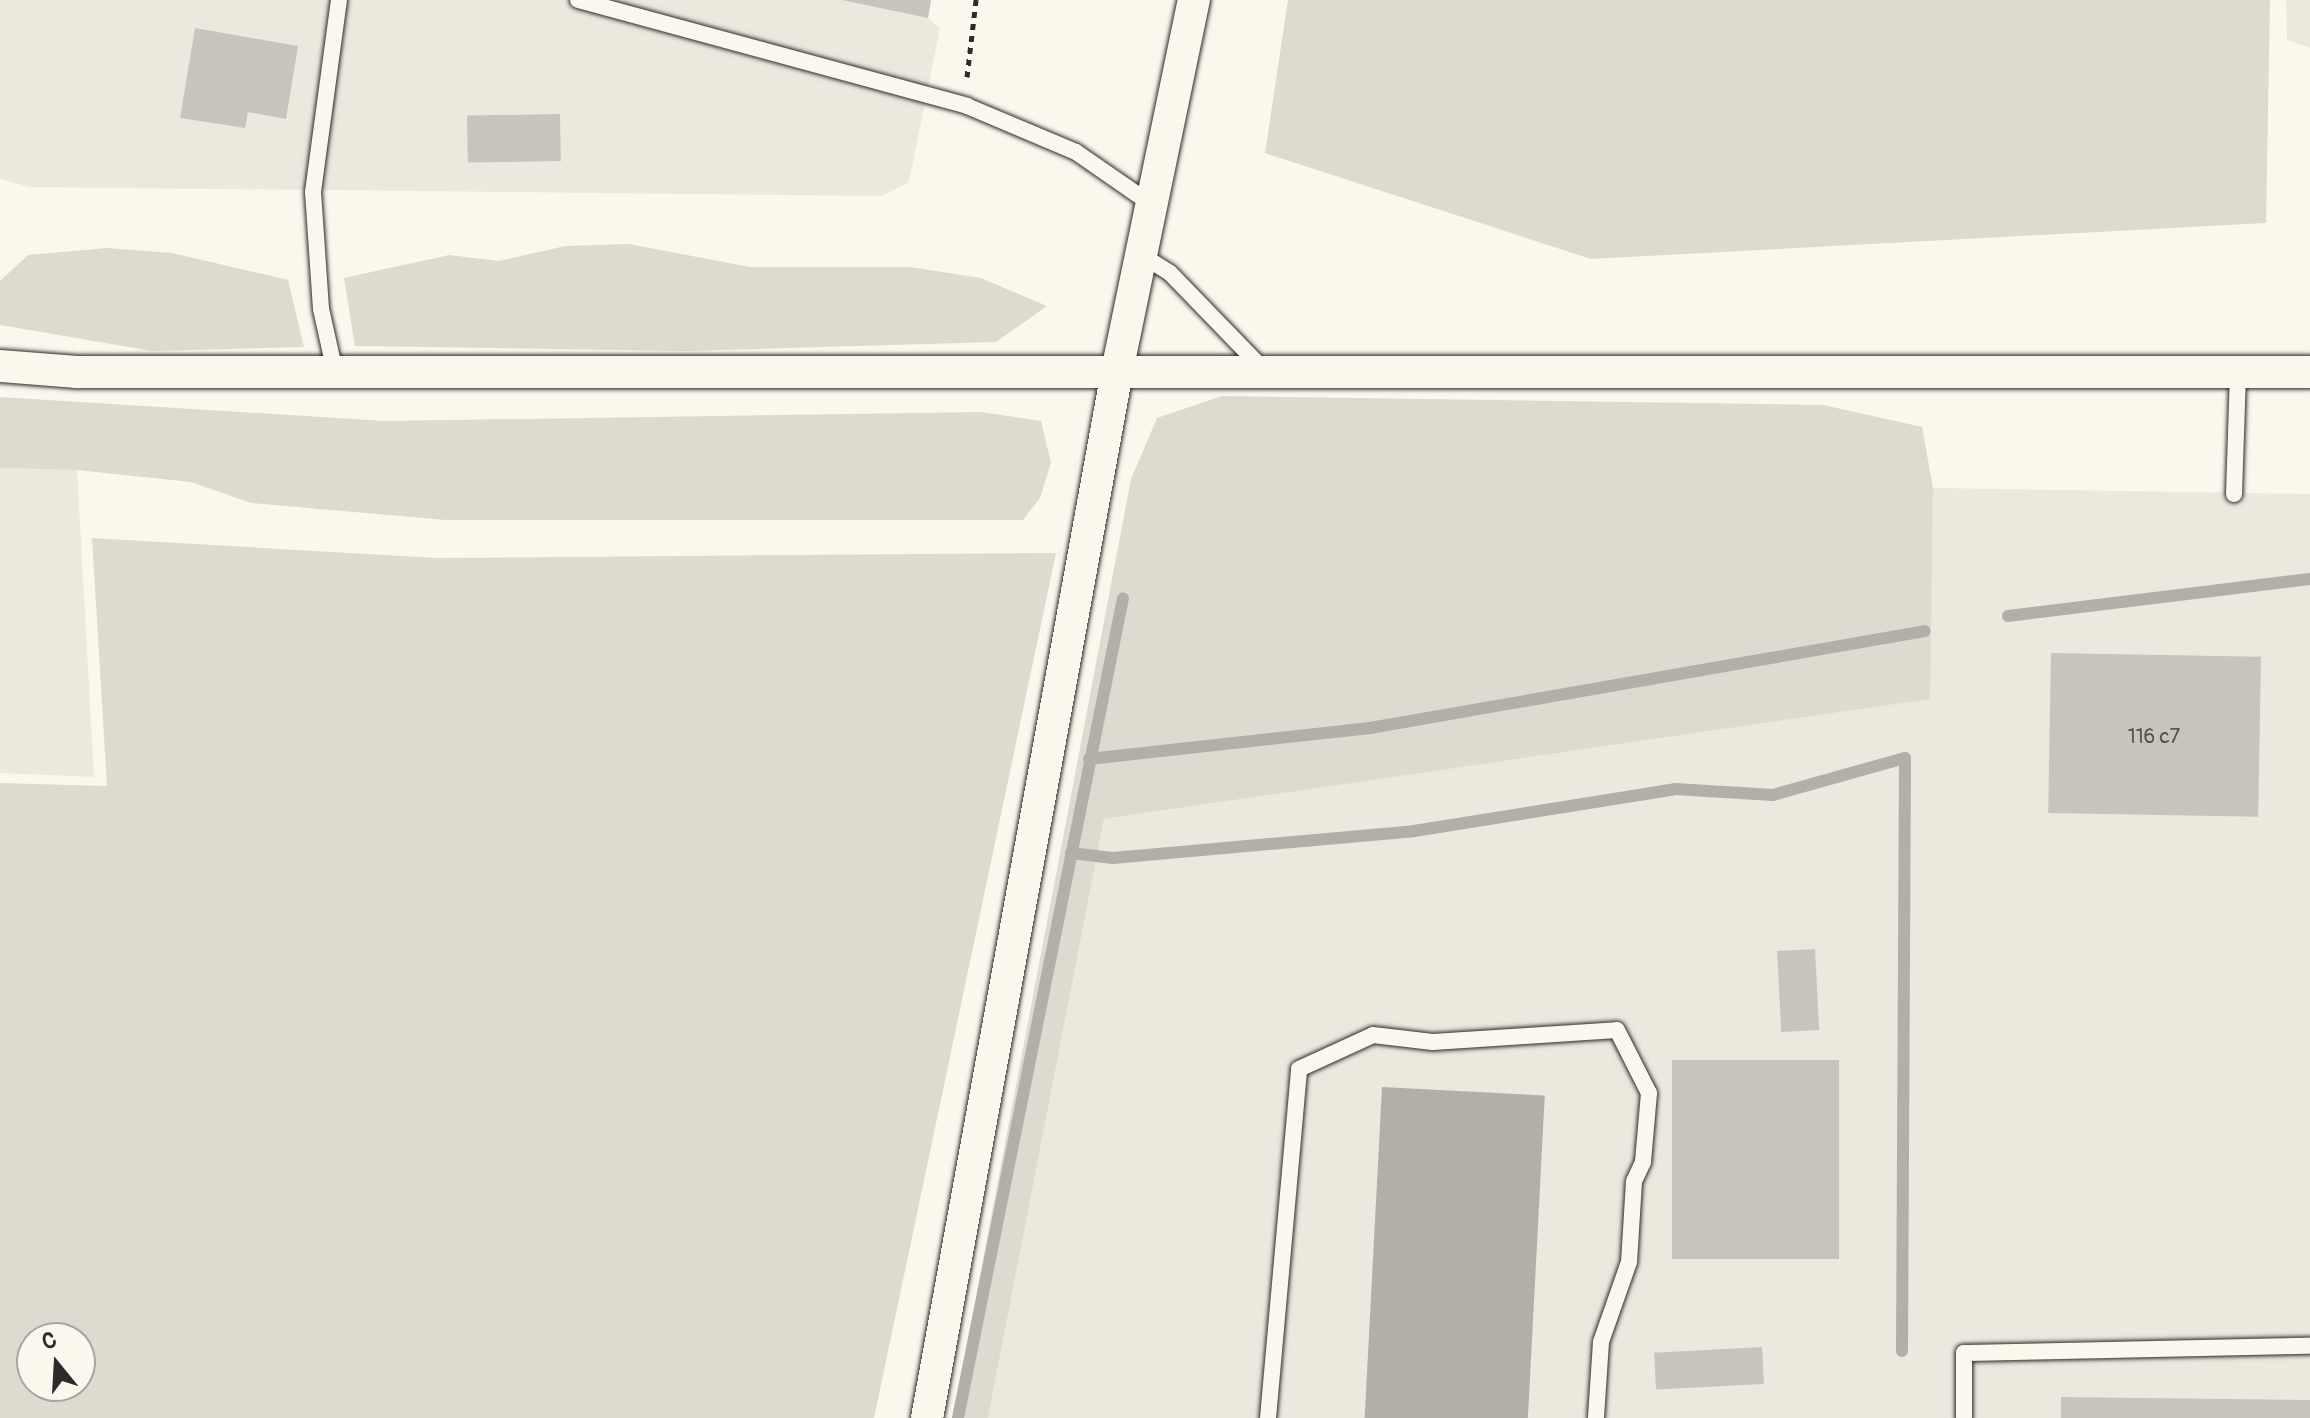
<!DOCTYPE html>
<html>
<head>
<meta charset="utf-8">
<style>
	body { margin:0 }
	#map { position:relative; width:2310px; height:1418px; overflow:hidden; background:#fbf7ec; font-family:Pangolin,sans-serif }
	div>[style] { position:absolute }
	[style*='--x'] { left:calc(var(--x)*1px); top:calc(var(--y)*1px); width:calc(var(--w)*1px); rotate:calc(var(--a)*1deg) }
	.built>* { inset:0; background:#ebe8de }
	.green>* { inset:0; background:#dddad0 }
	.water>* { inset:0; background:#b1afa7; transform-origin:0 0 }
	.stream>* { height:12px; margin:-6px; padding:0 6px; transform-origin:6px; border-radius:6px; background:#b1afa7 }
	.building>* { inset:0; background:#c7c4bc; transform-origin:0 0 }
	.path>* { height:5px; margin-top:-2.5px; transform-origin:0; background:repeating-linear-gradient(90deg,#2b2b2b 0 6px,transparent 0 12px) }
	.roads { filter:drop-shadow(0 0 2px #2b2b2b) drop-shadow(0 0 2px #2b2b2b) }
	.lane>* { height:16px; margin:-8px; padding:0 8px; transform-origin:8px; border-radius:8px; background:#fbf7ec }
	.street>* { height:32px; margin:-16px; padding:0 16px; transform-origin:16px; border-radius:16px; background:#fbf7ec }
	span { translate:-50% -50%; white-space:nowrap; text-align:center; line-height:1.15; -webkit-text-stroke:8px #fbf7ec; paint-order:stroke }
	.number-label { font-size:20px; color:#52514f }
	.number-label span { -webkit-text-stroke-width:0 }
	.north { position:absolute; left:16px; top:1322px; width:80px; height:80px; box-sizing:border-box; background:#fbf7ec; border:2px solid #a8a59f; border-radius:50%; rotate:342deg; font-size:22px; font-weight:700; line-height:32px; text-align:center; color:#2b2b2b }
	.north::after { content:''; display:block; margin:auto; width:28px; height:36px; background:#2b2b2b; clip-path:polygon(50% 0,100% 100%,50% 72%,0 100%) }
</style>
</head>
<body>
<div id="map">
	<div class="built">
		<i style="clip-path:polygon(0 0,931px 0,928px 18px,940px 28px,909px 182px,882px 196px,30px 187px,0 179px)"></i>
		<i style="clip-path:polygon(2286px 0,2310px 0,2310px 48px,2287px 40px)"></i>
		<i style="clip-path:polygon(0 468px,77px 470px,94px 777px,0 773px)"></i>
		<i style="clip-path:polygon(1933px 488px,2310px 494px,2310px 1418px,988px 1418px,1104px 819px,1929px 699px)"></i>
	</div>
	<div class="green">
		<i style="clip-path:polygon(1288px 0,2270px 0,2266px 223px,1591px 259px,1265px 153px)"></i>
		<i style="clip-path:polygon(629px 244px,750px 267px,910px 267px,981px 278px,1047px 306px,996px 342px,685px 351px,355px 346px,344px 278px,449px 255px,499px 261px,565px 246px)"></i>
		<i style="clip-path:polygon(107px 248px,172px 253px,288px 280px,304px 347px,152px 351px,0 325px,0 281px,28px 255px)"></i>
		<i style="clip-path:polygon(1222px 396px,1823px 405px,1922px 427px,1933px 488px,1930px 699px,1104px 819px,988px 1418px,953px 1418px,1131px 479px,1157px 418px)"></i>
		<i style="clip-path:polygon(0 397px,385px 421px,980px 412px,1041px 421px,1051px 463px,1040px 498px,1023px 520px,446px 520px,251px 503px,191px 482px,77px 470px,0 468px)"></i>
		<i style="clip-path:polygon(evenodd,92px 538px,436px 558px,1056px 553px,874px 1418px,0 1418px,0 783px,107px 786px,92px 538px,32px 1338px,80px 1338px,80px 1386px,32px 1386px,32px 1338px)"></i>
	</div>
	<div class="water">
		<i style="left:1382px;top:1087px;width:163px;height:332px;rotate:3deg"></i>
	</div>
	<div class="stream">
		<i style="--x:2008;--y:616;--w:304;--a:-7"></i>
		<i style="--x:1089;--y:759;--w:283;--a:-6.3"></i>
		<i style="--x:1370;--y:728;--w:563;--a:-9.91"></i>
		<i style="--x:1071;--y:853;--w:42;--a:6.8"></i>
		<i style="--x:1113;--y:858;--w:302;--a:-5.1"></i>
		<i style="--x:1414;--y:831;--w:264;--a:-9.1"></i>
		<i style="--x:1675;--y:789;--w:98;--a:3.5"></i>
		<i style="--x:1773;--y:795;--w:137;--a:-15.7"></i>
		<i style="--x:1905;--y:758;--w:593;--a:90.29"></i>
		<i style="--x:958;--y:1418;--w:836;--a:-78.62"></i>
	</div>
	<div class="building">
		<i style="clip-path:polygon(842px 0,931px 0,928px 18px)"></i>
		<i style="clip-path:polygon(195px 28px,298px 46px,286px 119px,248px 112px,245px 128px,180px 118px)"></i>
		<i style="left:560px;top:114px;width:47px;height:93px;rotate:89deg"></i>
		<i style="left:2051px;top:653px;width:210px;height:160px;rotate:1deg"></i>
		<i style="left:1815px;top:949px;width:81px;height:38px;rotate:87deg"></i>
		<i style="left:1839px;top:1060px;width:199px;height:167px;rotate:90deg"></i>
		<i style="left:1762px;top:1347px;width:37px;height:108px;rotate:87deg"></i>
		<i style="clip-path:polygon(2061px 1397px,2310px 1400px,2310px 1418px,2061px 1418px)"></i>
	</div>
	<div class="path">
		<i style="--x:967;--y:77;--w:78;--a:-83.3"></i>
	</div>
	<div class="roads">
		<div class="lane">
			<i style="--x:578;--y:0;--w:403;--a:15.2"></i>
			<i style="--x:967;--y:106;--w:118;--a:22.9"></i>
			<i style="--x:1076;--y:152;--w:95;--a:34.7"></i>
			<i style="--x:1143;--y:256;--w:32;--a:32"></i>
			<i style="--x:1170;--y:273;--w:135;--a:45.9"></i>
			<i style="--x:335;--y:372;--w:65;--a:-102.5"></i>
			<i style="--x:321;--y:309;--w:117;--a:-93.9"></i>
			<i style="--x:313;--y:192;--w:194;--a:-82.3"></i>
			<i style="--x:2234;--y:494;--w:122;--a:-88.1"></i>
			<i style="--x:1268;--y:1418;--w:350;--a:-84.9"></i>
			<i style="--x:1299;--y:1069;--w:81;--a:-24.7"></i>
			<i style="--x:1373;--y:1035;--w:60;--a:6.7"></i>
			<i style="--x:1433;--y:1042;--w:184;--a:-3.7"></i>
			<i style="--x:1617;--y:1030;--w:71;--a:63.1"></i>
			<i style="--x:1649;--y:1093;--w:69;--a:95"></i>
			<i style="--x:1643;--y:1162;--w:21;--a:115"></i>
			<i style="--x:1634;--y:1181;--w:81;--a:93.5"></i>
			<i style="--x:1629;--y:1262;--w:85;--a:109.3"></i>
			<i style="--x:1601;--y:1342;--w:76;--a:93.8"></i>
			<i style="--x:1964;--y:1418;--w:65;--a:-90"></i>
			<i style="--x:1964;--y:1353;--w:346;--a:-1.2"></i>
		</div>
		<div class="street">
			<i style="--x:0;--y:366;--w:77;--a:4.5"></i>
			<i style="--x:77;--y:372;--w:2233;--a:0"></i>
			<i style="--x:927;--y:1418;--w:1064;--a:-79.71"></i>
			<i style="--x:1117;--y:371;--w:379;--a:-78.3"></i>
		</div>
	</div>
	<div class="number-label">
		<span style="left:2154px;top:736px">116 с7</span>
	</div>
	<div class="north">С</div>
</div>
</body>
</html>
